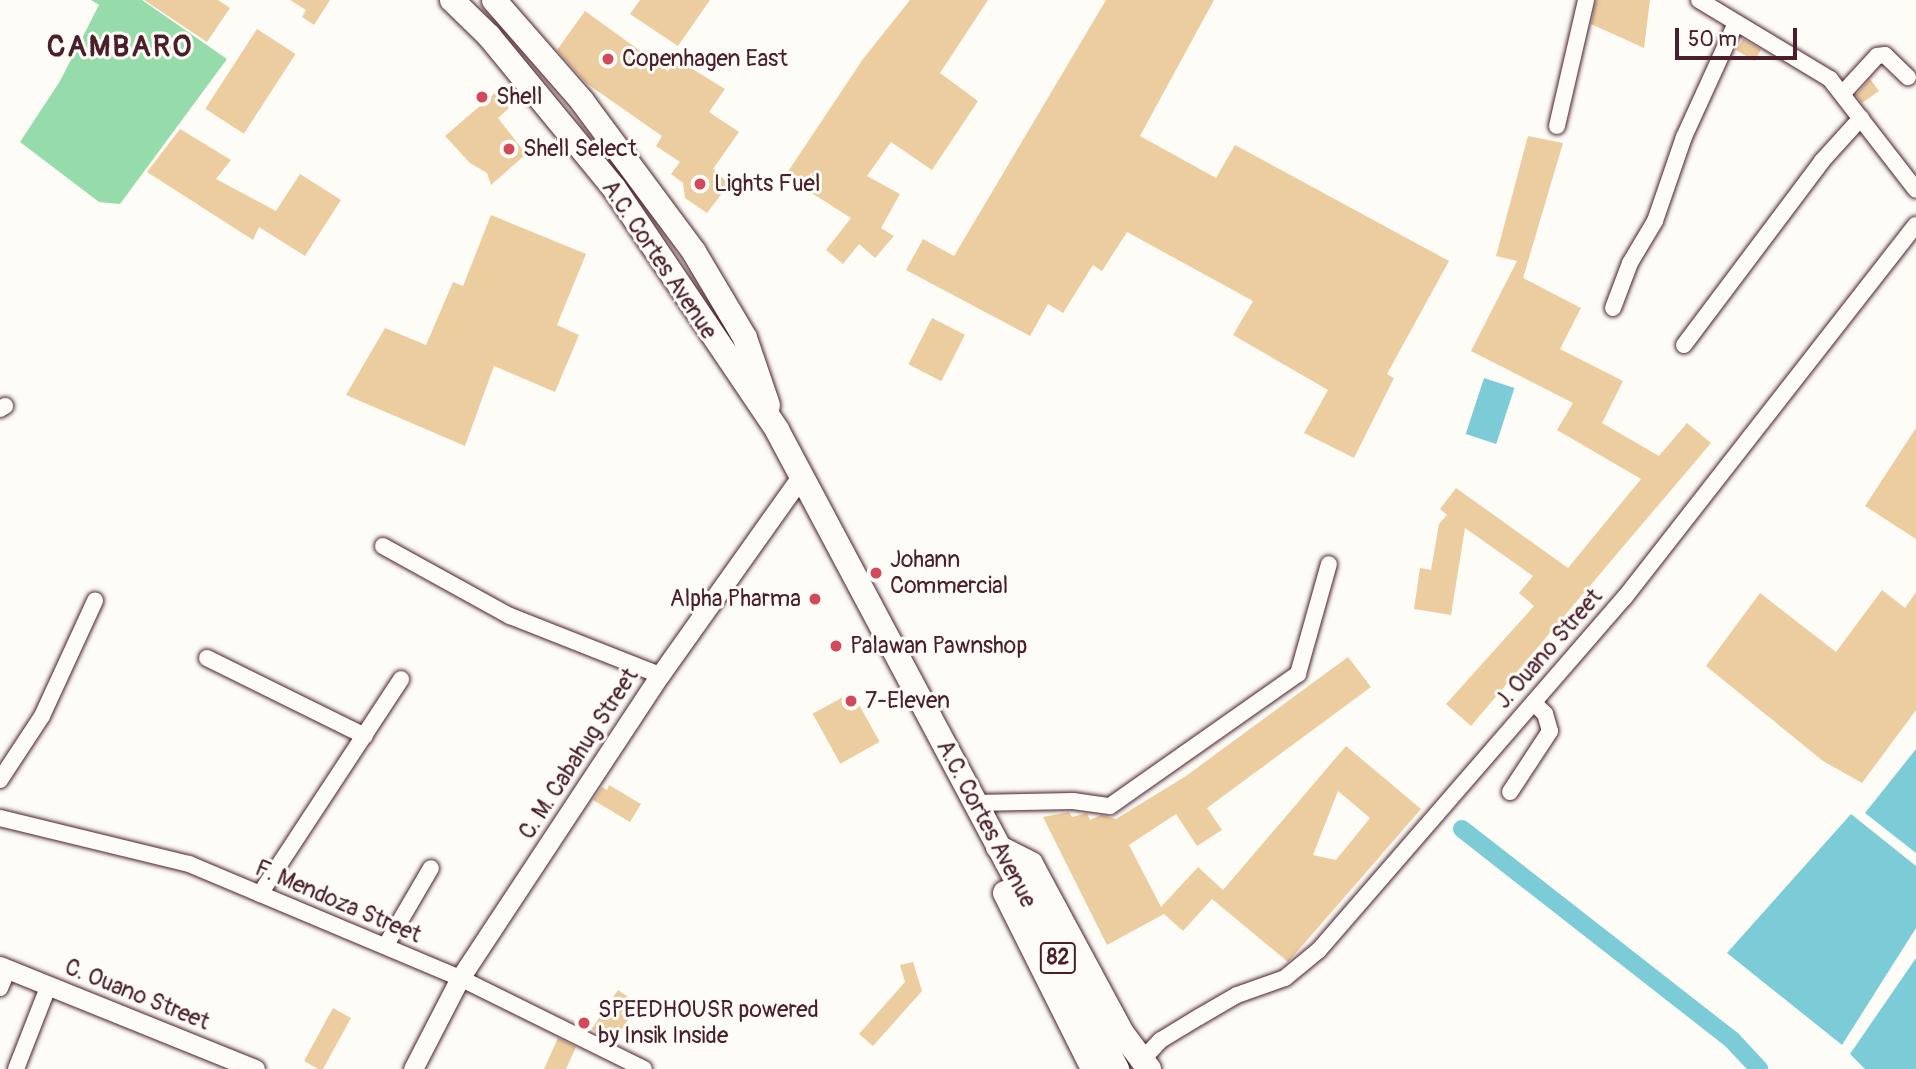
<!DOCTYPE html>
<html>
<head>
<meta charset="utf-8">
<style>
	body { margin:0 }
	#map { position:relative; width:1916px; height:1069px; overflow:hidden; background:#fdfcf7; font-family:Pangolin,sans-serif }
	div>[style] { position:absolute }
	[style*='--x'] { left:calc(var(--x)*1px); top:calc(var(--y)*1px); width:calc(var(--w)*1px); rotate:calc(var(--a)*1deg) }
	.green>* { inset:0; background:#96dcaa }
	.water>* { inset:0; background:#7cccd7; transform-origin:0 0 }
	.canal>* { height:18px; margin:-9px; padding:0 9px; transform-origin:9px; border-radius:9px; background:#7cccd7 }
	.building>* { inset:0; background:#eccd9f; transform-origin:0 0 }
	.roads { filter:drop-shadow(0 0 2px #4a1f2b) drop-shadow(0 0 2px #4a1f2b) }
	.minor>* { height:16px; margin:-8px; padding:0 8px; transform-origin:8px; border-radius:8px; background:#fdfcf7 }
	.tertiary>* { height:19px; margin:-9.5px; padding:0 9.5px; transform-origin:9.5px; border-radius:9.5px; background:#fdfcf7 }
	.primary>* { height:24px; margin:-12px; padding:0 12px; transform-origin:12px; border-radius:12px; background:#fdfcf7 }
	.dots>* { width:19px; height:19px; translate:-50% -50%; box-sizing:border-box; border:4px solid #fdfcf7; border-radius:50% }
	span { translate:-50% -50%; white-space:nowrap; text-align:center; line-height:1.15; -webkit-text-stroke:6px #fdfcf7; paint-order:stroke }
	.shield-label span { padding:2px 5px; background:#fdfcf7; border:2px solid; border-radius:5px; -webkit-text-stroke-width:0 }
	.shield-label { font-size:21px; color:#4a1f2b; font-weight:700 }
	.poi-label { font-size:23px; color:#4a1f2b }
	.left { translate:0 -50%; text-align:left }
	.right { translate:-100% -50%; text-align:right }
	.street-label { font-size:23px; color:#4a1f2b }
	.district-label { font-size:30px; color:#4a1f2b; font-weight:700; letter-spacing:2px }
	.scale { position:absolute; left:1675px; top:28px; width:122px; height:32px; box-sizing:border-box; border:4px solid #4a1f2b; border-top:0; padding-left:9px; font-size:21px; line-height:24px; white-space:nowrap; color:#4a1f2b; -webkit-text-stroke:5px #fdfcf7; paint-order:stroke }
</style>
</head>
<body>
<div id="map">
	<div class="green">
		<i style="clip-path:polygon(91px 0,142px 0,227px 59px,120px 204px,99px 202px,20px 142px,60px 81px,99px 5px)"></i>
	</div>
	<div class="water">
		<i style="left:1484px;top:378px;width:32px;height:59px;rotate:18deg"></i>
		<i style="clip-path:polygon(1916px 749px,1916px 853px,1865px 813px)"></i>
		<i style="clip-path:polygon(1851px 814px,1916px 866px,1916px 928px,1842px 1045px,1727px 953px)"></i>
		<i style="clip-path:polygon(1916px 958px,1916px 1069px,1865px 1069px,1850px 1054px)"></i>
	</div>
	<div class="canal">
		<i style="--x:1462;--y:829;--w:343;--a:38"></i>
		<i style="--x:1732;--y:1040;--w:40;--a:47"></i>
	</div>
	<div class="building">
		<i style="clip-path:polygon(144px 0,218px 0,230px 8px,207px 42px)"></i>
		<i style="clip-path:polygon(290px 0,330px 0,314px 25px,302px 17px,306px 10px)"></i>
		<i style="clip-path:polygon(640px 0,710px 0,678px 46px,630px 14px)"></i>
		<i style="clip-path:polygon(910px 0,988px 0,940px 73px,978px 101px,932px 170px,891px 142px,867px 176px,900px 194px,881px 228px,894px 236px,875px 258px,859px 244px,843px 264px,826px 250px,851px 218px,785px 176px,863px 59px)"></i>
		<i style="clip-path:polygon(1106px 0,1214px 0,1140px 136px,1216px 178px,1235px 145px,1449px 261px,1387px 374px,1394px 378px,1354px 458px,1304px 433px,1328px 390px,1233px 335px,1253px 301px,1127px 232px,1102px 271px,1093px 265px,1063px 313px,1048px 304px,1030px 336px,906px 270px,923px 239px,954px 256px)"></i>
		<i style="clip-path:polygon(1596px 0,1650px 0,1644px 48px,1591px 24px)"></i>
		<i style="clip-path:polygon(585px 11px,668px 71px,676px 59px,725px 89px,709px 112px,739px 132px,713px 169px,726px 181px,726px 188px,707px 213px,685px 198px,683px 183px,671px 174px,680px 162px,656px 146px,662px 136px,586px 83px,557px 50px)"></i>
		<i style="left:257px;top:29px;width:46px;height:95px;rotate:33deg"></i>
		<i style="left:1743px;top:39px;width:21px;height:13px;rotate:31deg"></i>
		<i style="clip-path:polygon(1870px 79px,1879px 91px,1862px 103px,1856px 95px)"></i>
		<i style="clip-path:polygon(495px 93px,509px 108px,498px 118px,526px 154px,491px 185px,487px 173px,470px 163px,445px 136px)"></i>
		<i style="clip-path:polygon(180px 129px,231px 160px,216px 179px,276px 211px,300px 174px,341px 200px,305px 256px,259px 227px,253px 240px,147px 172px)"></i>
		<i style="clip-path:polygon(1528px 136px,1563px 143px,1523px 278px,1581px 308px,1560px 349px,1623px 381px,1602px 423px,1659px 456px,1687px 423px,1711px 443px,1471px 726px,1446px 704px,1534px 606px,1519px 593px,1533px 576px,1465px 528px,1451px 615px,1414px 609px,1420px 568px,1431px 570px,1439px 524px,1447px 515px,1440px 509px,1456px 488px,1568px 568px,1641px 479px,1557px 430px,1573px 403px,1471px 351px,1517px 261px,1496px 256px)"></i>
		<i style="clip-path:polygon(491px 215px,586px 254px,557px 325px,579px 335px,555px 392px,494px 366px,465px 446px,346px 395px,385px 328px,426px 345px,453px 282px,463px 286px)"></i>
		<i style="left:932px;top:318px;width:37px;height:52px;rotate:27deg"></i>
		<i style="clip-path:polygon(1916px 428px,1916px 539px,1865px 506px)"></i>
		<i style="clip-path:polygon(1882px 590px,1905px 608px,1916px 592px,1916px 710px,1862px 783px,1823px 761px,1706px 666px,1760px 593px,1836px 652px)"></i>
		<i style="clip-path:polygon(evenodd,1348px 657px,1371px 687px,1207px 808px,1222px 830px,1197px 846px,1176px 814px,1129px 845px,1161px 907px,1198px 867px,1223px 890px,1346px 746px,1421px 809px,1288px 962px,1212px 899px,1183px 931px,1164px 914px,1107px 945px,1043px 817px,1069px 812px,1072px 817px,1087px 813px,1090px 820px,1101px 815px,1116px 819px,1186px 776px,1348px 657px,1338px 791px,1370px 818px,1336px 860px,1313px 855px,1338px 791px)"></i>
		<i style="left:852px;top:692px;width:57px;height:45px;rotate:61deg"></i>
		<i style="clip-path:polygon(609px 785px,641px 804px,630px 822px,593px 800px,602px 787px,607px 790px)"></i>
		<i style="clip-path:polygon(913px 962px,922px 991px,873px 1046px,859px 1034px,905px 982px,900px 965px)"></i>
		<i style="left:618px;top:990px;width:25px;height:47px;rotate:34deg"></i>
		<i style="clip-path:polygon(333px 1008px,351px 1018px,323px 1069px,318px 1069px,304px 1061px)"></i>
		<i style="clip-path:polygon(558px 1038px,576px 1047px,566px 1069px,544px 1069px)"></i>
	</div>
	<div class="roads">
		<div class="minor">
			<i style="--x:1699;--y:0;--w:153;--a:31.1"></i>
			<i style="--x:1830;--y:79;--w:140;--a:52.2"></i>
			<i style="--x:1844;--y:92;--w:49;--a:-47.5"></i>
			<i style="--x:1877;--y:56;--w:8;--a:-7"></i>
			<i style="--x:1885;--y:55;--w:32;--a:44"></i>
			<i style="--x:1557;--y:126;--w:129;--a:-77"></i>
			<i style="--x:1613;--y:308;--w:48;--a:-69.3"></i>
			<i style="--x:1630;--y:263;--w:49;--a:-59.2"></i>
			<i style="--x:1655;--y:221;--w:89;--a:-71"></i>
			<i style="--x:1684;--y:137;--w:125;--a:-65.5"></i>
			<i style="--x:1684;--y:345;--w:230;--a:-53.1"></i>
			<i style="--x:1822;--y:161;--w:58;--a:-47.8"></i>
			<i style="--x:0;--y:409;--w:6;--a:-31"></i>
			<i style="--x:383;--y:546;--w:145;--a:28.9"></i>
			<i style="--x:510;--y:616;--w:161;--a:21.5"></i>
			<i style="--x:207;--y:658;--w:176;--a:26.3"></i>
			<i style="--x:0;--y:780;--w:77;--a:-56.7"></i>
			<i style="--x:42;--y:716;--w:127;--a:-65.3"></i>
			<i style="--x:1510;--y:792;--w:73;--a:-56.7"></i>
			<i style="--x:1550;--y:731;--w:18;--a:-106"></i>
			<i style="--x:1545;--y:714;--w:16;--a:-135"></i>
			<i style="--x:974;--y:803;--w:99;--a:-1.2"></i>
			<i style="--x:1073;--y:801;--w:37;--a:8"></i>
			<i style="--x:1110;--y:806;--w:230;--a:-35.1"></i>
			<i style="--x:1298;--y:674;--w:114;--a:-74.3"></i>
			<i style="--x:0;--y:818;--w:195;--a:13.7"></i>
			<i style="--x:189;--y:864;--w:294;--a:22.8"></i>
			<i style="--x:460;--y:978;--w:205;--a:26.3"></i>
			<i style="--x:260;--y:894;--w:257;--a:-56.7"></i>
			<i style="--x:386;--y:945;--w:89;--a:-59.7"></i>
			<i style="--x:0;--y:988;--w:21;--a:-67"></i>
			<i style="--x:1143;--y:1059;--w:26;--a:-47"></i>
			<i style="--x:1161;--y:1040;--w:44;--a:-31.2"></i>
			<i style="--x:1199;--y:1017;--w:44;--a:-30.1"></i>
			<i style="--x:1237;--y:995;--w:51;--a:-19.5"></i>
			<i style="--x:1285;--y:978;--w:44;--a:-39.5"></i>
			<i style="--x:1319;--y:950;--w:467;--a:-49.1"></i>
			<i style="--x:1625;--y:597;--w:472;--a:-52"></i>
			<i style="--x:16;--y:1069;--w:90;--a:-68.6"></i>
		</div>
		<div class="tertiary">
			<i style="--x:0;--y:966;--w:275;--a:22"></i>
			<i style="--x:413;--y:1069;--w:102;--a:-62.7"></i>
			<i style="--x:460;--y:978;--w:363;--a:-56.6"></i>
			<i style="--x:660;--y:675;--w:245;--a:-54.6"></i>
		</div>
		<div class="primary">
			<i style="--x:452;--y:0;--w:52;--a:44.2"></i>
			<i style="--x:489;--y:36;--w:197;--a:50.6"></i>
			<i style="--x:614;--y:188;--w:292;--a:56"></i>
			<i style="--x:777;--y:430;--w:724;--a:61.98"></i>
			<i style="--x:494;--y:0;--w:134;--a:48.9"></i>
			<i style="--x:582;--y:101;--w:188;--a:53.4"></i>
			<i style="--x:694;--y:252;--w:100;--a:59.3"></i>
			<i style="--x:745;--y:338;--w:71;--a:71.1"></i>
			<i style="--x:998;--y:847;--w:37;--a:27"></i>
			<i style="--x:1031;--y:864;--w:192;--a:61.7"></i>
			<i style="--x:1122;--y:1033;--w:45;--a:53.1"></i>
			<i style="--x:1005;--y:893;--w:197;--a:63.4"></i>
		</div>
	</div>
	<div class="dots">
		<i style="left:608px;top:59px;background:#d1495b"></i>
		<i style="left:482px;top:97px;background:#d1495b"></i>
		<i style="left:509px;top:149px;background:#d1495b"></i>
		<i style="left:700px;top:184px;background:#d1495b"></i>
		<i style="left:876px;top:573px;background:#d1495b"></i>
		<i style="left:815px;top:599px;background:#d1495b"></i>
		<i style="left:836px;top:646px;background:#d1495b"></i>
		<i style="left:851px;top:701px;background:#d1495b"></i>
		<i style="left:584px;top:1023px;background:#d1495b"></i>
	</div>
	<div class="shield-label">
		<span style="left:1058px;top:958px">82</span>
	</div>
	<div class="poi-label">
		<span class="left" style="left:622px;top:59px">Copenhagen East</span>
		<span class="left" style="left:496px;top:97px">Shell</span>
		<span class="left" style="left:523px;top:149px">Shell Select</span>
		<span class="left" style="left:714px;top:184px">Lights Fuel</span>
		<span class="left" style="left:890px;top:573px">Johann<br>Commercial</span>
		<span class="right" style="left:801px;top:599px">Alpha Pharma</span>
		<span class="left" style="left:850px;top:646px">Palawan Pawnshop</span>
		<span class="left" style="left:865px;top:701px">7-Eleven</span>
		<span class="left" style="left:598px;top:1023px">SPEEDHOUSR powered<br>by Insik Inside</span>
	</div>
	<div class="street-label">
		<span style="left:659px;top:260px;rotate:56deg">A.C. Cortes Avenue</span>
		<span style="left:1549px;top:649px;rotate:-49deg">J. Ouano Street</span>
		<span style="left:579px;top:754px;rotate:-57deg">C. M. Cabahug Street</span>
		<span style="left:986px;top:824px;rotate:62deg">A.C. Cortes Avenue</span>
		<span style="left:338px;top:902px;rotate:23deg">F. Mendoza Street</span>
		<span style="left:137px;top:995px;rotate:22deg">C. Ouano Street</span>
	</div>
	<div class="district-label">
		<span style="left:120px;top:47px">CAMBARO</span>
	</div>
	<div class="scale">50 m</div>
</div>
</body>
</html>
